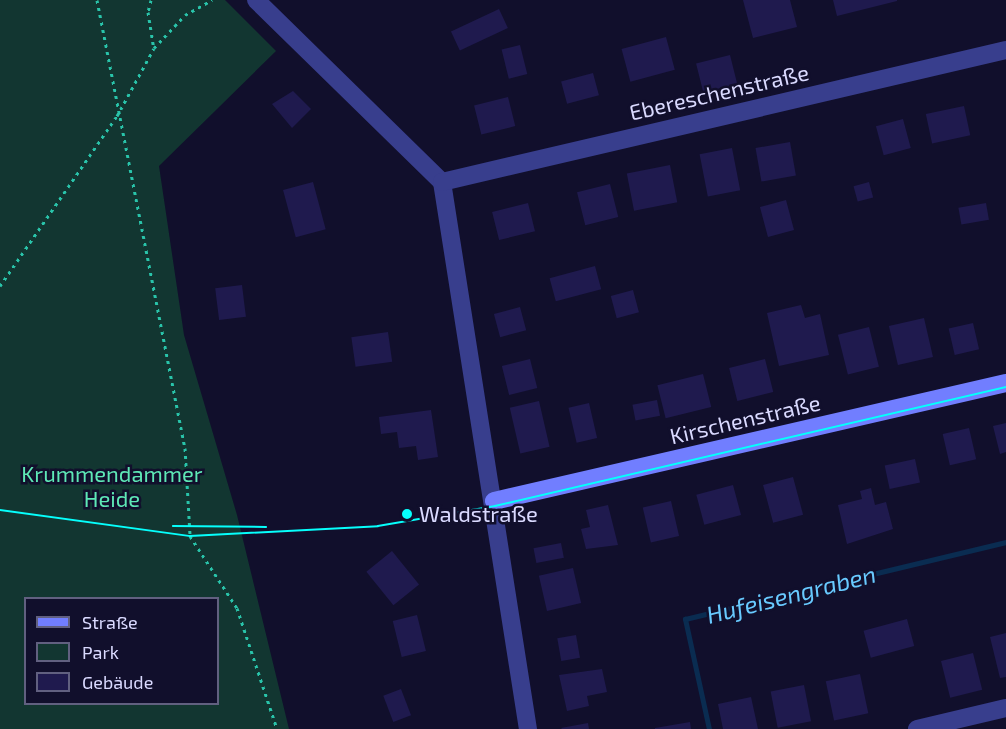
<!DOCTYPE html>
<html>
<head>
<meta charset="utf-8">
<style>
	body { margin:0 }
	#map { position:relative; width:1006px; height:729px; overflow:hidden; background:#110f2c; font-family:"Exo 2",sans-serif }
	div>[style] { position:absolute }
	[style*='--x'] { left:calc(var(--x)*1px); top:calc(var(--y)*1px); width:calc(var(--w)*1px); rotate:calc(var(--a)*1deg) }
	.green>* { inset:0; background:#123631 }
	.stream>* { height:5px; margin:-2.5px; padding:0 2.5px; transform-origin:2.5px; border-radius:2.5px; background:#0a2c51 }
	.building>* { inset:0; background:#1f1a4e; transform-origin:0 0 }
	.path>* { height:3px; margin-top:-1.5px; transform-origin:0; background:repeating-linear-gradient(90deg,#29c4aa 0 3px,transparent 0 7.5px) }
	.street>* { height:18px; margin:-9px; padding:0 9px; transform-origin:9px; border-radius:9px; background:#383e8d }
	.secondary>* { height:18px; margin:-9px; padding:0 9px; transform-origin:9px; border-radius:9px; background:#717eff }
	.tram>* { height:1.5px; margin:-0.75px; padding:0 0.75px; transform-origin:0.75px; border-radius:0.75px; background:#06fffc }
	.dots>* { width:16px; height:16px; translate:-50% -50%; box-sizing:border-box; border:3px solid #110f2c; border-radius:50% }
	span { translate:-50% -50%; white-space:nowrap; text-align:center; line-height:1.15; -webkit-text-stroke:5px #110f2c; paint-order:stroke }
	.street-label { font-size:22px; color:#dadaff }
	.park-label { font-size:22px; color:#5ee8b6 }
	.poi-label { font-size:22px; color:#dadaff }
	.left { translate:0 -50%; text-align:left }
	.water-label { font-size:24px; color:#68caff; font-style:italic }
	.legend { position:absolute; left:24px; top:597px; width:195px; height:108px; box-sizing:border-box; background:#110f2c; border:2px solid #616080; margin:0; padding:8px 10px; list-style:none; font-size:18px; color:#dadaff }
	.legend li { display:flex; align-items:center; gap:12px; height:30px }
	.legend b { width:30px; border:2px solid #616080 }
</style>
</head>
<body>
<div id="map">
	<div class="green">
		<i style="clip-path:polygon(evenodd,0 0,225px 0,276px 51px,159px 166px,184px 335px,237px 515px,289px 729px,0 729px,0 0,218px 598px,218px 704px,26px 704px,26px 598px,218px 598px)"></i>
	</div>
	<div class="stream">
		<i style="--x:709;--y:729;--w:113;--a:-102.3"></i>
		<i style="--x:685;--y:619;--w:330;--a:-13.5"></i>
	</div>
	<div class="building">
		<i style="clip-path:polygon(743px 0,790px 0,797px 27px,753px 38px)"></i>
		<i style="clip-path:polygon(833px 0,897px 0,897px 1px,837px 16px)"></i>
		<i style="left:499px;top:9px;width:21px;height:53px;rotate:65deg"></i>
		<i style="left:666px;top:37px;width:34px;height:46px;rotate:75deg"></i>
		<i style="left:520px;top:45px;width:30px;height:19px;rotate:76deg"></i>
		<i style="left:730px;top:55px;width:30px;height:35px;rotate:76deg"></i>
		<i style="left:593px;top:73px;width:23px;height:33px;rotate:75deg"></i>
		<i style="clip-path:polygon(293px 91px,311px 109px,292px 128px,272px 104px)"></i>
		<i style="left:508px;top:97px;width:30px;height:35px;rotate:76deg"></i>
		<i style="left:964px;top:106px;width:30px;height:39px;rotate:78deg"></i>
		<i style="left:903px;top:119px;width:30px;height:28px;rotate:75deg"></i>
		<i style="left:790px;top:142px;width:34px;height:35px;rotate:80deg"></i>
		<i style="left:732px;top:148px;width:43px;height:33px;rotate:79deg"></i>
		<i style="left:670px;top:165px;width:38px;height:44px;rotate:79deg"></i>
		<i style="left:313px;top:182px;width:49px;height:31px;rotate:75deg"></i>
		<i style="left:869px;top:182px;width:16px;height:16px;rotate:75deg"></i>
		<i style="left:610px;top:184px;width:34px;height:34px;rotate:76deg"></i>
		<i style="left:786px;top:200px;width:31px;height:27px;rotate:75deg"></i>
		<i style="left:528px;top:203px;width:29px;height:37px;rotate:76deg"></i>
		<i style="left:986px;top:203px;width:17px;height:28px;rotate:80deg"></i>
		<i style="left:595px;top:266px;width:24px;height:47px;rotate:75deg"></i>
		<i style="left:242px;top:285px;width:32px;height:27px;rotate:83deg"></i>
		<i style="left:633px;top:290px;width:23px;height:23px;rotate:75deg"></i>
		<i style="clip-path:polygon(801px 305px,805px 318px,820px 314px,829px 355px,779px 366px,767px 313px)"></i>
		<i style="left:520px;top:307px;width:24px;height:27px;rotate:75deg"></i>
		<i style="left:924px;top:318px;width:40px;height:36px;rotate:77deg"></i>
		<i style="left:973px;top:323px;width:27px;height:25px;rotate:77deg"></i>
		<i style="left:869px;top:327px;width:41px;height:32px;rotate:76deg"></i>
		<i style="left:388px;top:332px;width:30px;height:37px;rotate:82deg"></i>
		<i style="left:530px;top:359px;width:30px;height:29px;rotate:76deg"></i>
		<i style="left:765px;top:359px;width:34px;height:37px;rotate:76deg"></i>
		<i style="left:703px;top:374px;width:34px;height:47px;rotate:76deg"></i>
		<i style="left:657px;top:400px;width:16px;height:25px;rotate:79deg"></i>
		<i style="left:539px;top:401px;width:47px;height:30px;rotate:77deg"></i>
		<i style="left:589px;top:403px;width:36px;height:21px;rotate:77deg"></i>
		<i style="clip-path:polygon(431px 410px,438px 457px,418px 460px,416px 446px,399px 448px,397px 432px,381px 434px,379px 417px)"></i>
		<i style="clip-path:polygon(1006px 423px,1006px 452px,1000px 454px,993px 426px)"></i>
		<i style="left:969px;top:428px;width:32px;height:27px;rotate:77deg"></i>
		<i style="left:915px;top:459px;width:24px;height:31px;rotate:78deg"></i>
		<i style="left:793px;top:477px;width:39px;height:31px;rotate:75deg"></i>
		<i style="left:733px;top:485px;width:31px;height:38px;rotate:75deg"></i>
		<i style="clip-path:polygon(871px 488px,875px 505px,886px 502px,893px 529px,847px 544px,838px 505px,862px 499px,860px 491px)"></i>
		<i style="left:671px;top:501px;width:36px;height:29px;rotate:77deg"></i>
		<i style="clip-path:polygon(608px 505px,618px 545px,586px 549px,581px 529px,590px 527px,586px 510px)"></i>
		<i style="left:561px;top:543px;width:15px;height:28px;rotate:79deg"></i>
		<i style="left:392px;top:551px;width:43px;height:33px;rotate:51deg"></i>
		<i style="left:573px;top:568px;width:36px;height:35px;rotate:77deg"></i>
		<i style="left:417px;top:615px;width:37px;height:25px;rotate:76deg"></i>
		<i style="left:907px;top:619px;width:28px;height:45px;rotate:75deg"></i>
		<i style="clip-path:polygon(1006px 633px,1006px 677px,1000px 678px,990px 637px)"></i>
		<i style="left:576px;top:635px;width:23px;height:19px;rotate:80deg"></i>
		<i style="left:973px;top:653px;width:38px;height:33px;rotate:76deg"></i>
		<i style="clip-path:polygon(602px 669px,607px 692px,587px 696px,589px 706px,567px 711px,559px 675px)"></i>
		<i style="left:860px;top:674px;width:40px;height:35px;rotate:78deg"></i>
		<i style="left:804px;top:685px;width:37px;height:34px;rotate:79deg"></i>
		<i style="left:401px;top:689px;width:28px;height:19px;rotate:69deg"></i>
		<i style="clip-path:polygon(751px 697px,758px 729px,723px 729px,718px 704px)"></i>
		<i style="clip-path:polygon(690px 722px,691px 729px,655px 729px,655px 728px)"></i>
		<i style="clip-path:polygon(588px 723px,589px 729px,562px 729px,561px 728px)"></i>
	</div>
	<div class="path">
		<i style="--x:97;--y:0;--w:457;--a:78.9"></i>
		<i style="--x:185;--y:448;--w:88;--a:86.7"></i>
		<i style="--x:190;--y:536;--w:86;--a:56.9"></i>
		<i style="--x:237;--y:608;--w:127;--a:71.7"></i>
		<i style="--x:151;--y:0;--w:12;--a:104"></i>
		<i style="--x:148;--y:12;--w:36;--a:81"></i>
		<i style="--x:0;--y:286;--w:206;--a:-55.5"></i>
		<i style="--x:117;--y:116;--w:77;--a:-61.4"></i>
		<i style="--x:154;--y:48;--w:45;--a:-46.8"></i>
		<i style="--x:185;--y:15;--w:31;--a:-29"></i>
	</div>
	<div class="street">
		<i style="--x:256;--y:0;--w:260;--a:44.4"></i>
		<i style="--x:442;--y:182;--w:554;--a:81.07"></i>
		<i style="--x:442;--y:182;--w:579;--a:-13.17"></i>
		<i style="--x:917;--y:729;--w:91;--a:-13.3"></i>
	</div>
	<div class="secondary">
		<i style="--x:494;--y:501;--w:525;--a:-12.98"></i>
	</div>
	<div class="tram">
		<i style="--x:0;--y:510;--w:192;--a:7.8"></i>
		<i style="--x:190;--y:536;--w:188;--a:-3"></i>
		<i style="--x:378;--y:526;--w:119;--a:-9.7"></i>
		<i style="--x:495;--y:506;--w:525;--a:-13.11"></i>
		<i style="--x:173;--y:526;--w:93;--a:0.6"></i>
	</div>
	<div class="dots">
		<i style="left:407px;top:514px;background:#06fffc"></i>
	</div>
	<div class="street-label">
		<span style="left:719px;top:92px;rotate:-13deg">Ebereschenstraße</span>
		<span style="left:745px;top:419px;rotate:-13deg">Kirschenstraße</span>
	</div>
	<div class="park-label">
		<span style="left:112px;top:486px">Krummendammer<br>Heide</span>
	</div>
	<div class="poi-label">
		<span class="left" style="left:419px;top:514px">Waldstraße</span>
	</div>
	<div class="water-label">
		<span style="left:791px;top:594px;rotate:-14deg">Hufeisengraben</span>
	</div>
	<ul class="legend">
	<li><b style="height:8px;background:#717eff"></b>Straße</li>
	<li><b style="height:16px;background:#123631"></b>Park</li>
	<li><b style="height:16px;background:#1f1a4e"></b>Gebäude</li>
	</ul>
</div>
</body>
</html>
